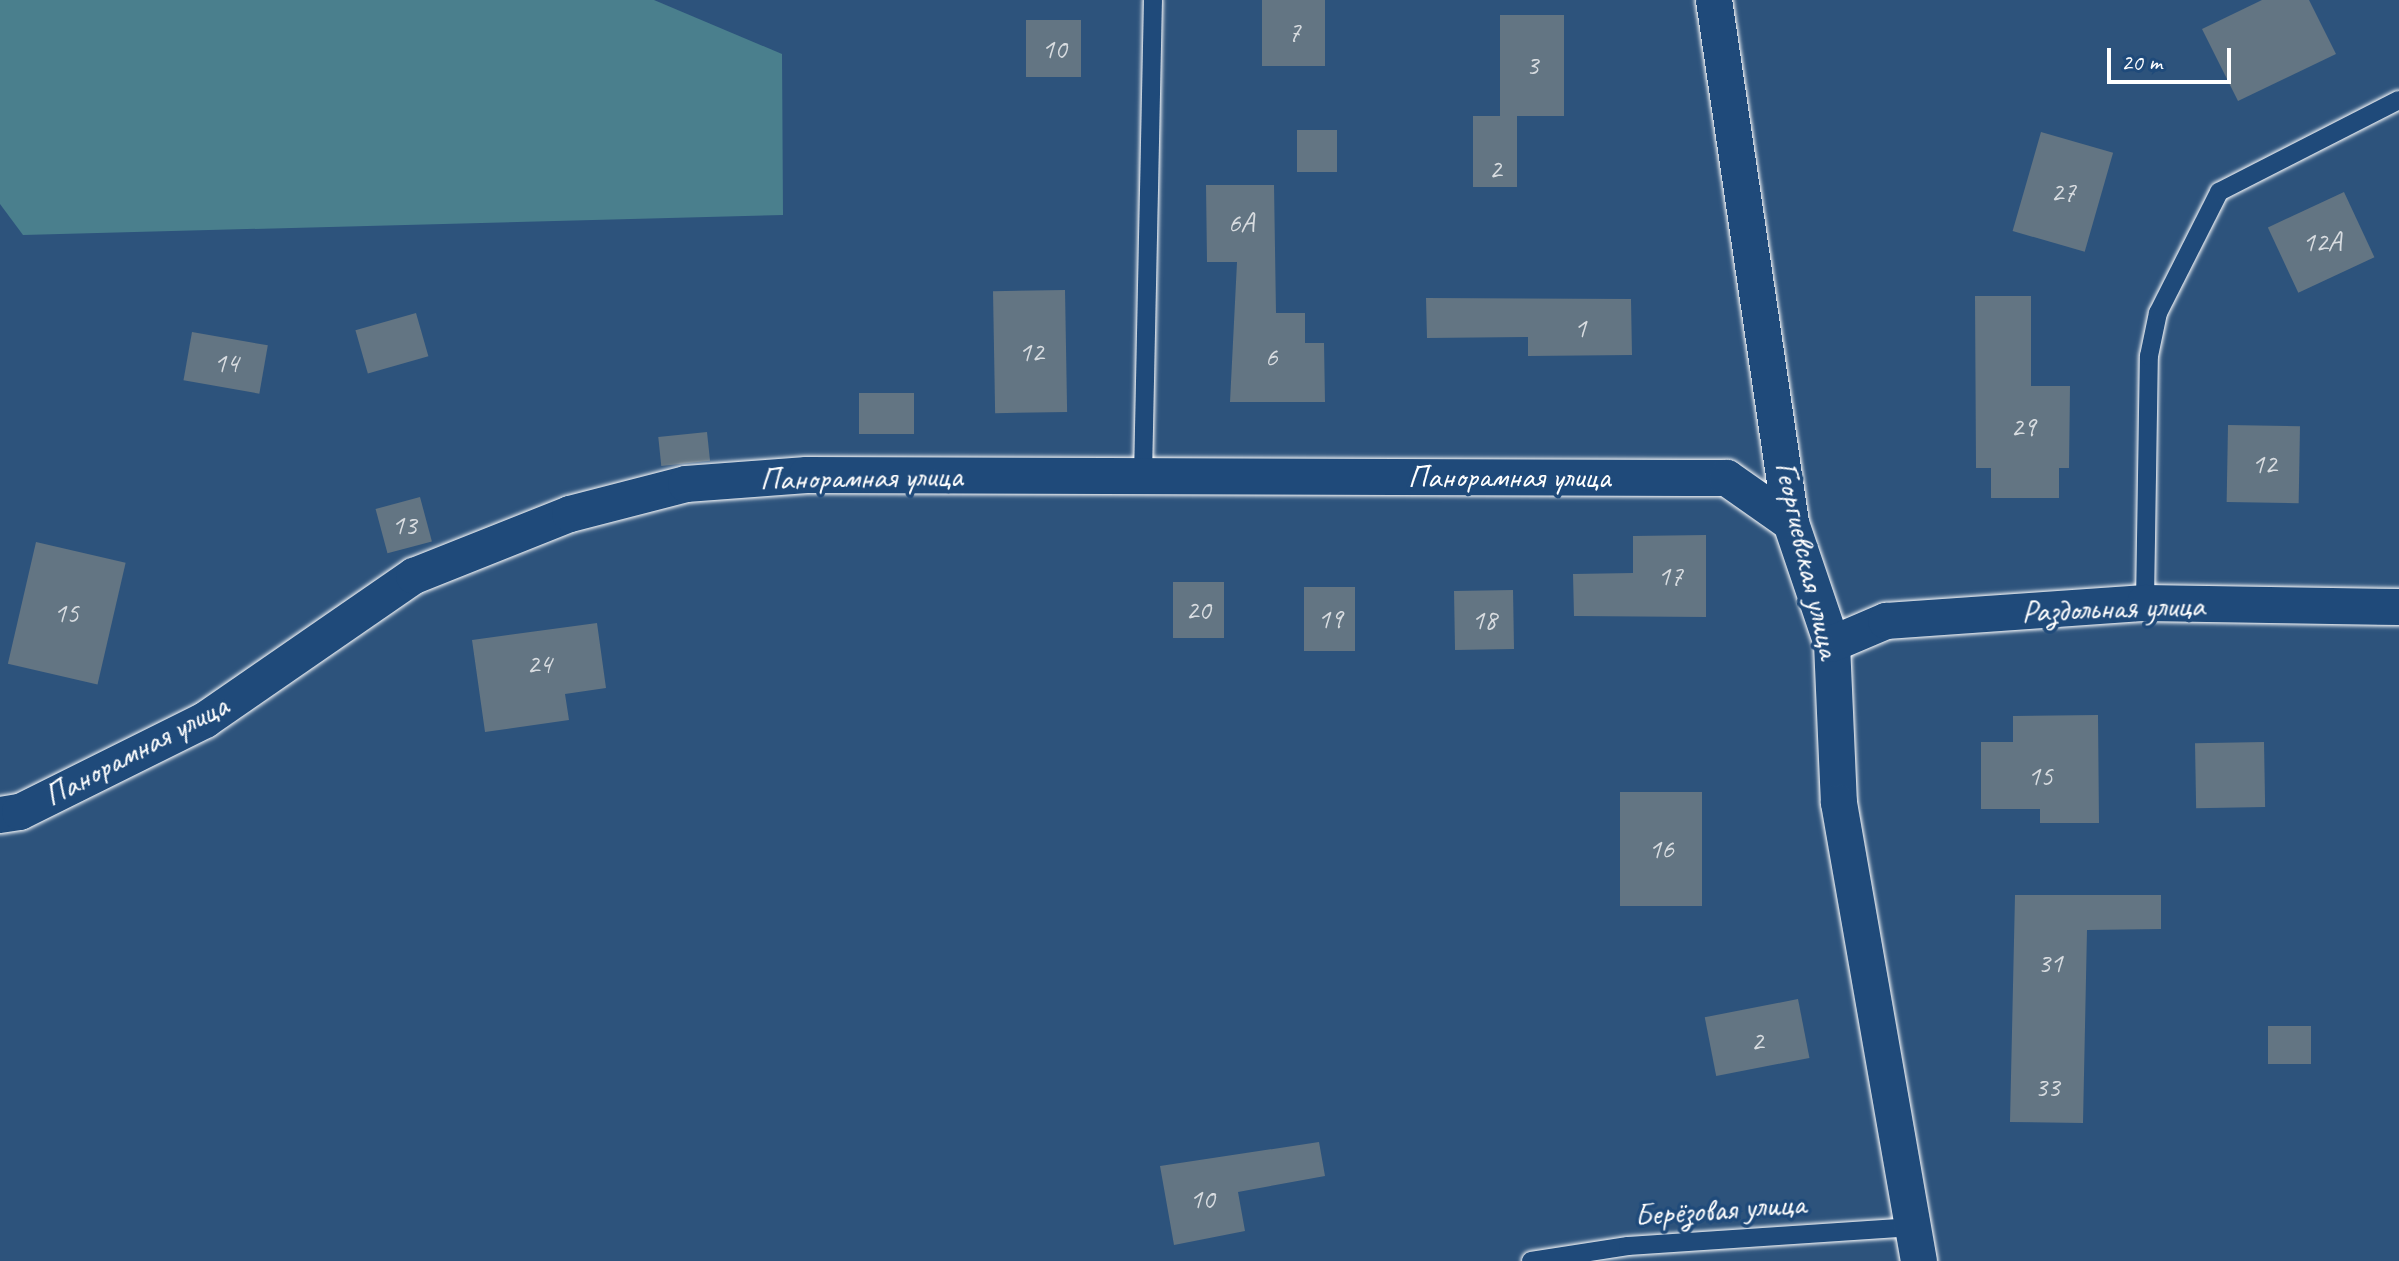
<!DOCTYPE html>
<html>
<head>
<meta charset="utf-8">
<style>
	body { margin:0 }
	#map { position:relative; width:2399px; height:1261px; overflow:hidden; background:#2d537c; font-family:Caveat,sans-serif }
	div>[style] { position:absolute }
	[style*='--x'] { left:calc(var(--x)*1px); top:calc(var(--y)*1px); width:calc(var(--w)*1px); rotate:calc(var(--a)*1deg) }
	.green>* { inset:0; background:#4a7f8d }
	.building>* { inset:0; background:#637583; transform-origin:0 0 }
	.roads { filter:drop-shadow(0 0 2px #fff) drop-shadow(0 0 2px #fff) }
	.lane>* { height:18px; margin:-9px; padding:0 9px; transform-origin:9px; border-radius:9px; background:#1f4a7a }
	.street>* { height:36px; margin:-18px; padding:0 18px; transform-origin:18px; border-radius:18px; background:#1f4a7a }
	span { translate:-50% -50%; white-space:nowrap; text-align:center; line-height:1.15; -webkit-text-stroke:7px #1f4a7a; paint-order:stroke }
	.number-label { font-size:28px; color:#d8dce0 }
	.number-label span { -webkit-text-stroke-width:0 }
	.street-label { font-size:32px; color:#fff }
	.scale { position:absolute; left:2107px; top:48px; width:124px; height:36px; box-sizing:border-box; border:4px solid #fff; border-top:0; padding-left:10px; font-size:24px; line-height:28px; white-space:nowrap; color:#fff; -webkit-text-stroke:6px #1f4a7a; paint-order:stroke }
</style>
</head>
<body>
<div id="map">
	<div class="green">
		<i style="clip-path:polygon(0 0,654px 0,782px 54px,783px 215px,23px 235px,0 204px)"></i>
	</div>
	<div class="building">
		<i style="left:1262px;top:0;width:63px;height:66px"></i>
		<i style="clip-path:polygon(2262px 0,2309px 0,2336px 54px,2238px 101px,2202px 29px)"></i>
		<i style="left:1500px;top:15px;width:64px;height:101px"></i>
		<i style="left:1081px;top:20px;width:57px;height:55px;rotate:90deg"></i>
		<i style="left:1473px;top:116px;width:44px;height:71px"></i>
		<i style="left:1337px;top:130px;width:42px;height:40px;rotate:90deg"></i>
		<i style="left:2041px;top:132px;width:75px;height:103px;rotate:16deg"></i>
		<i style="clip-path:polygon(1206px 185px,1274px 185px,1276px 313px,1305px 313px,1305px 343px,1324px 343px,1325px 402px,1230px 402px,1237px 262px,1207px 262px)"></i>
		<i style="left:2344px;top:192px;width:72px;height:84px;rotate:65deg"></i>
		<i style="left:1065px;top:290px;width:122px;height:72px;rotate:89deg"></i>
		<i style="clip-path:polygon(1975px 296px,2031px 296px,2031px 386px,2070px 386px,2069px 468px,2059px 468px,2059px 498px,1991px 498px,1991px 468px,1976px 468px)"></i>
		<i style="clip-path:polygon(1426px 298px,1631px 299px,1632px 355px,1528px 356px,1528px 337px,1427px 338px)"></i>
		<i style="left:416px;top:313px;width:45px;height:63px;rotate:74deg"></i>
		<i style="left:192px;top:332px;width:77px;height:49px;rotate:10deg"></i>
		<i style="left:859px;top:393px;width:55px;height:41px"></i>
		<i style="left:2228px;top:425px;width:72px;height:77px;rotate:1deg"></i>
		<i style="left:707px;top:432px;width:29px;height:49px;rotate:84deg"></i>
		<i style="left:420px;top:497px;width:46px;height:46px;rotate:75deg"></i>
		<i style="clip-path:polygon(1706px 535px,1706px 617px,1574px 616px,1573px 574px,1633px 573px,1633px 536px)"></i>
		<i style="left:36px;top:542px;width:92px;height:125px;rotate:13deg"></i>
		<i style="left:1173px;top:582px;width:51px;height:56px"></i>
		<i style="left:1304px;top:587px;width:51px;height:64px"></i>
		<i style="left:1513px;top:590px;width:59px;height:59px;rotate:89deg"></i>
		<i style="clip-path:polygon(597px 623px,606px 688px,565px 694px,569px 720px,485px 732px,472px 640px)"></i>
		<i style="clip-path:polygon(2098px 715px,2099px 823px,2040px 823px,2040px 809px,1981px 809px,1981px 742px,2013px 742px,2013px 716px)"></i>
		<i style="left:2264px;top:742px;width:65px;height:69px;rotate:89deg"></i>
		<i style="left:1620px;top:792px;width:82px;height:114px"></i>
		<i style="clip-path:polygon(2015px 895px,2161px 895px,2161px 929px,2087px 930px,2083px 1123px,2010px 1122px)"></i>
		<i style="left:1798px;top:999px;width:60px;height:95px;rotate:79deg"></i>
		<i style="left:2268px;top:1026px;width:43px;height:38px"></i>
		<i style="clip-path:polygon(1319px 1142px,1325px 1176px,1238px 1192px,1245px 1231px,1174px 1245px,1160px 1166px)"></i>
	</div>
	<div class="roads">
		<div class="lane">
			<i style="--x:1143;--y:476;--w:476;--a:-88.8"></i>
			<i style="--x:2145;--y:603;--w:247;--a:-89.1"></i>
			<i style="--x:2149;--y:356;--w:44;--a:-78.2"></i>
			<i style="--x:2158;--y:313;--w:136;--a:-63.2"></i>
			<i style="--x:2219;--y:192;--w:202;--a:-27.1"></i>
			<i style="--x:1531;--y:1261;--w:98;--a:-8.8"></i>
			<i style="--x:1628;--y:1246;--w:286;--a:-3.8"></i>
		</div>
		<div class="street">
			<i style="--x:1714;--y:0;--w:529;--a:81.62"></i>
			<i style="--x:1791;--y:523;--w:128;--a:71.3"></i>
			<i style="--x:1832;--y:644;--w:159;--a:87.5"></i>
			<i style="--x:1839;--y:803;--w:465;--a:80.1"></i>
			<i style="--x:1832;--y:644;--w:59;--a:-23.1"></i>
			<i style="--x:1886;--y:621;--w:260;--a:-4"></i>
			<i style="--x:2145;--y:603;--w:254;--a:0.9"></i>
			<i style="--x:0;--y:815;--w:20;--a:-9"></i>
			<i style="--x:20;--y:812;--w:207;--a:-26.4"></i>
			<i style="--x:205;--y:720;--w:254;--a:-34.6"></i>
			<i style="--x:414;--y:576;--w:168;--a:-21.7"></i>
			<i style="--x:570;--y:514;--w:120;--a:-14.5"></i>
			<i style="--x:686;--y:484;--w:121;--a:-4.3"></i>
			<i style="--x:807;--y:475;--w:920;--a:0.19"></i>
			<i style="--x:1727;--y:478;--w:78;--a:35.1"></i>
		</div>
	</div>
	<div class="number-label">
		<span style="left:1294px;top:32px">7</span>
		<span style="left:1054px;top:49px">10</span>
		<span style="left:1532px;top:65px">3</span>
		<span style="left:1495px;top:169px">2</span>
		<span style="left:2063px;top:192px">27</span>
		<span style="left:1241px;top:223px">6А</span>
		<span style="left:2322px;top:242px">12А</span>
		<span style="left:1580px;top:328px">1</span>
		<span style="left:1031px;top:352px">12</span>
		<span style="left:1271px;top:357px">6</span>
		<span style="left:226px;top:363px">14</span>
		<span style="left:2023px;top:427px">29</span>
		<span style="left:2264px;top:464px">12</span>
		<span style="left:404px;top:525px">13</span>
		<span style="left:1670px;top:576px">17</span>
		<span style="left:1198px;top:610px">20</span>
		<span style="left:66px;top:613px">15</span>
		<span style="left:1330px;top:619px">19</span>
		<span style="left:1484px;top:620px">18</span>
		<span style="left:539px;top:664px">24</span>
		<span style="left:2040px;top:776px">15</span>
		<span style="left:1661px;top:849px">16</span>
		<span style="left:2050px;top:963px">31</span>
		<span style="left:1757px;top:1041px">2</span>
		<span style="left:2047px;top:1087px">33</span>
		<span style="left:1202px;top:1199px">10</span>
	</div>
	<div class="street-label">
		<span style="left:1509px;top:477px">Панорамная улица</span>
		<span style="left:861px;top:478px;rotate:-1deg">Панорамная улица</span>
		<span style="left:1807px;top:560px;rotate:77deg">Георгиевская улица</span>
		<span style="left:2113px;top:609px;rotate:-2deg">Раздольная улица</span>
		<span style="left:136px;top:751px;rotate:-28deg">Панорамная улица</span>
		<span style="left:1720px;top:1210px;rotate:-4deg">Берёзовая улица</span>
	</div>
	<div class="scale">20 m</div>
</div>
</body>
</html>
